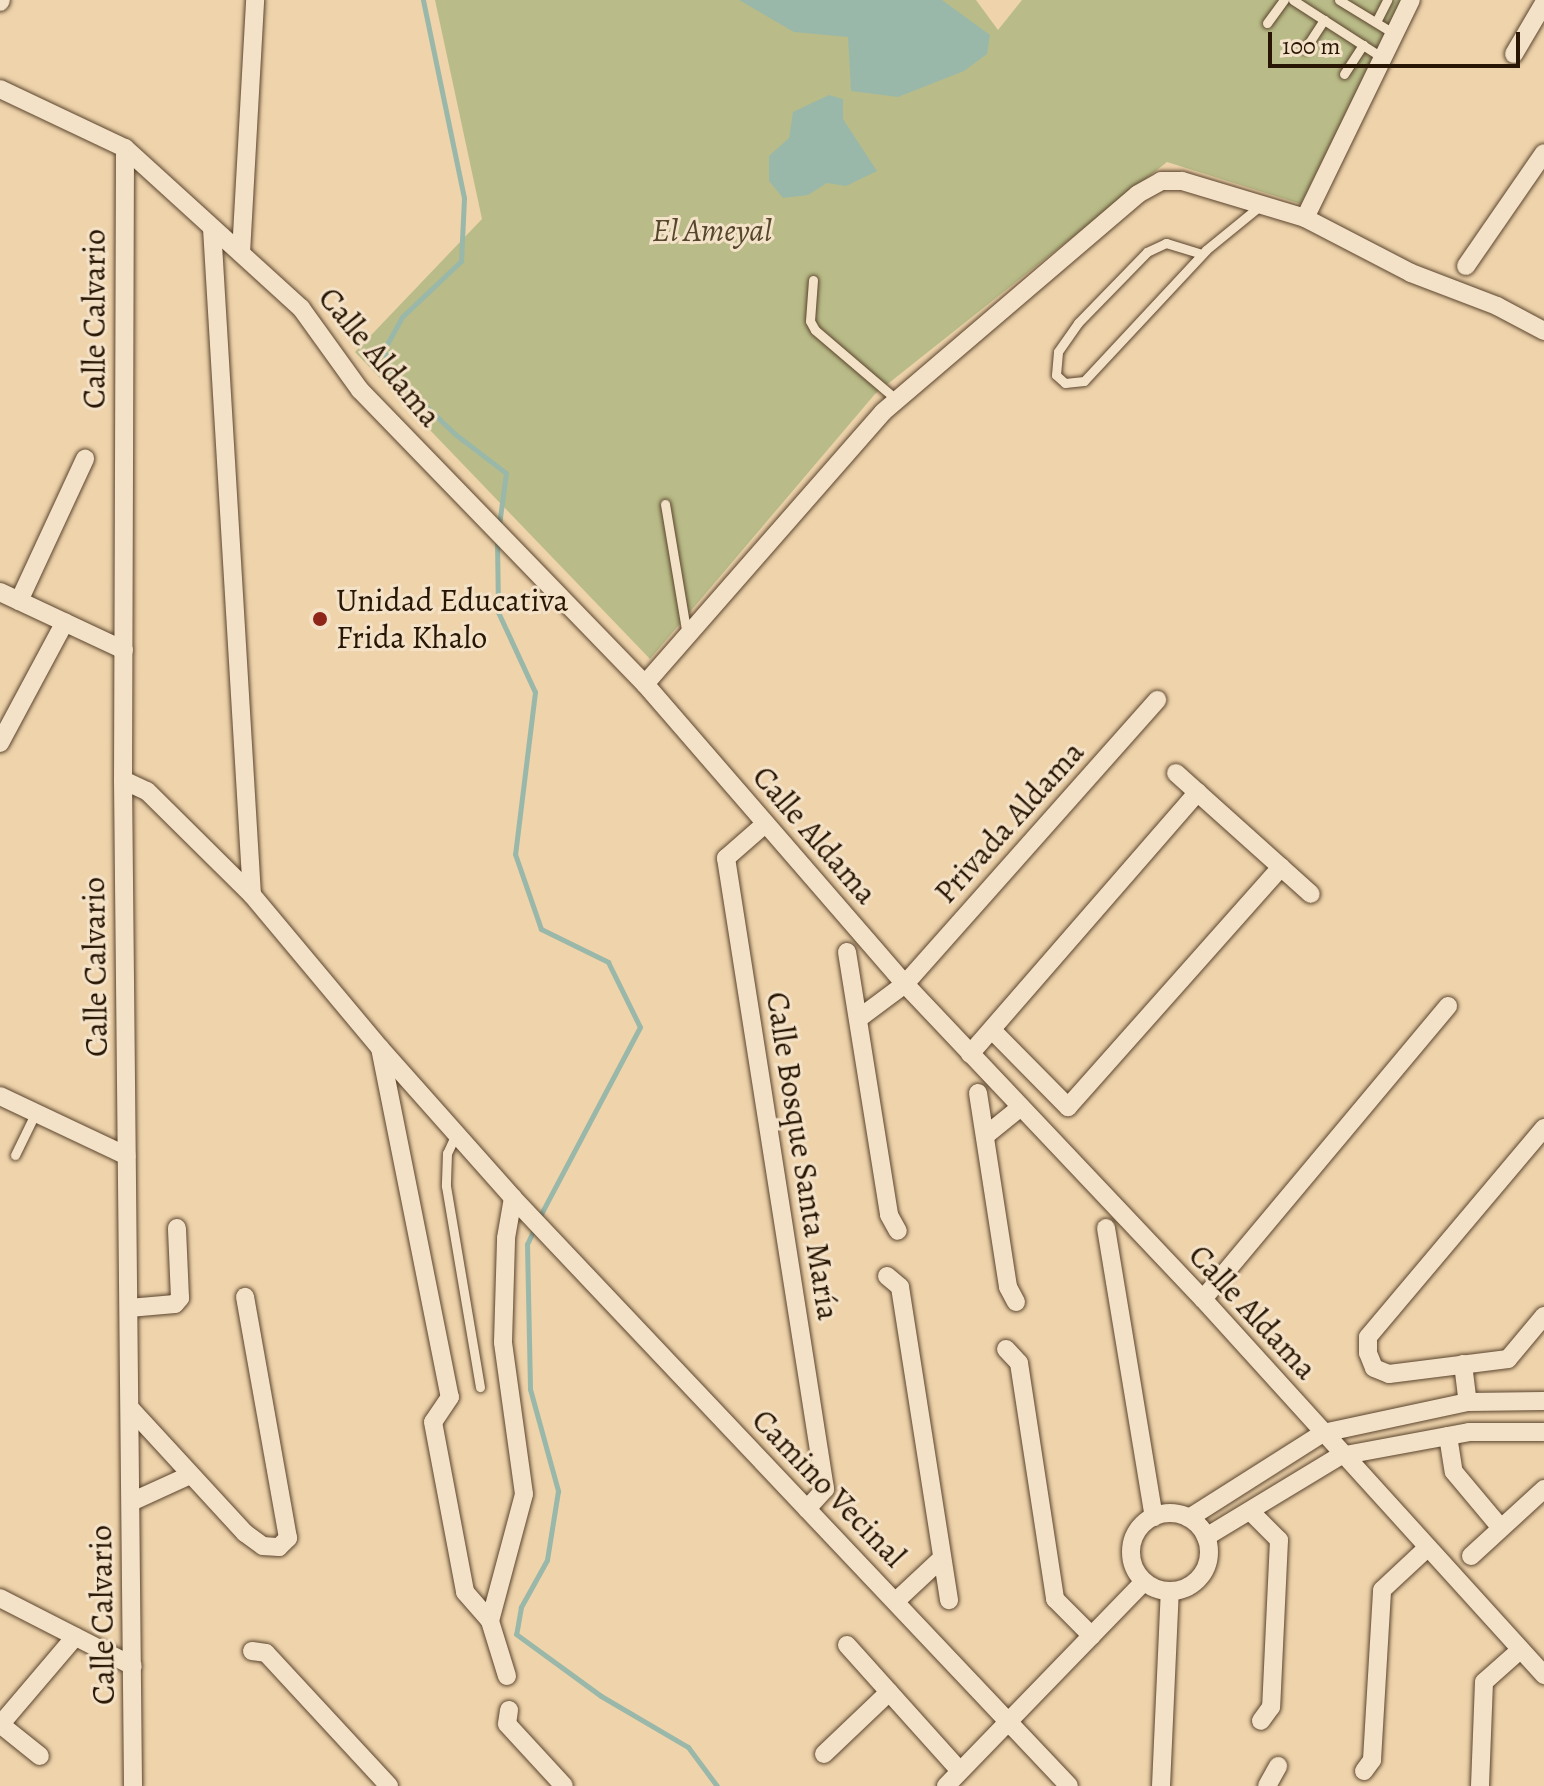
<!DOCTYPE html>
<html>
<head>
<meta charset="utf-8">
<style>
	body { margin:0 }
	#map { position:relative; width:1544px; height:1786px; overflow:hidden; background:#eed3ab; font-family:Alegreya,serif }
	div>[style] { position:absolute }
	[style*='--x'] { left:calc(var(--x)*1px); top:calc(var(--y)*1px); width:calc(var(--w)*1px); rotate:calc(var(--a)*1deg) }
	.green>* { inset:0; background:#b9bc88 }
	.water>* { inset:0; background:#99b8a9 }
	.stream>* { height:5px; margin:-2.5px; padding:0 2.5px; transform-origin:2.5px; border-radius:2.5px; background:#99b8a9 }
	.roads { filter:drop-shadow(0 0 2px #5a442d) drop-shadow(0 0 2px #5a442d) }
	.service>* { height:9px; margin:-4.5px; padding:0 4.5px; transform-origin:4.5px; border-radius:4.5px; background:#f4e2c8 }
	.minor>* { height:18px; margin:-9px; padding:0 9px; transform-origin:9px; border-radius:9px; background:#f4e2c8 }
	.minor>.ring { margin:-9px; padding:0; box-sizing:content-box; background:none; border:18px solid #f4e2c8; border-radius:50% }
	.dots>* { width:22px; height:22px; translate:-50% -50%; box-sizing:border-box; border:4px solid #f4e2c8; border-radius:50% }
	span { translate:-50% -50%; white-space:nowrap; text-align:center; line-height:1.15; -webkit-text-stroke:6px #f4e2c8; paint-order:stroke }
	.park-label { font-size:32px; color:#54472b; font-style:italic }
	.street-label { font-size:32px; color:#281503 }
	.poi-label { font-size:32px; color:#281503 }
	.left { translate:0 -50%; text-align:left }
	.scale { position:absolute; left:1268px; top:32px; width:252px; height:36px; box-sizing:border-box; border:4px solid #281503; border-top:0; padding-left:10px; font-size:24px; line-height:28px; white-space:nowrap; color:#281503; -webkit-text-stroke:6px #f4e2c8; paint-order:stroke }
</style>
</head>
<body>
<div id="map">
	<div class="green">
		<i style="clip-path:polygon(435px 0,976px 0,998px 30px,1022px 0,1401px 0,1301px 204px,1167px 162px,875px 394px,650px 659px,355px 352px,482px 219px)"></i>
	</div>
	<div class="water">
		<i style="clip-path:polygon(739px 0,942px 0,990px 35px,987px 54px,964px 71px,898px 97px,851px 91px,848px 37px,794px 32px)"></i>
		<i style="clip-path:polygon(829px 95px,843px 99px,843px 119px,877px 171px,846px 186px,827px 183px,808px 195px,783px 198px,769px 181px,769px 156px,789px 138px,793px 112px)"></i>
	</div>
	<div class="stream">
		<i style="--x:423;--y:0;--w:202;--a:78.3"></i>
		<i style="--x:464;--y:198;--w:63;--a:92.7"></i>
		<i style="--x:461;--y:261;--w:81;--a:136.5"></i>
		<i style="--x:402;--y:317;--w:38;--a:119"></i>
		<i style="--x:384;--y:350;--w:25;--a:72"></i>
		<i style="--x:392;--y:374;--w:87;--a:43.6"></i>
		<i style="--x:455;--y:434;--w:64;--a:37.4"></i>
		<i style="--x:506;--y:473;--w:52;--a:97.7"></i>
		<i style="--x:497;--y:539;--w:73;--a:89.2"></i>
		<i style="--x:498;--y:612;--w:88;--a:65.2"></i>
		<i style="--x:535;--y:692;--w:163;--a:97"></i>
		<i style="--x:515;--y:854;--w:79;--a:70.9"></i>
		<i style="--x:541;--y:929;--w:75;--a:26.2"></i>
		<i style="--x:608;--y:962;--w:72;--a:63.8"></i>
		<i style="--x:640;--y:1027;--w:216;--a:117.9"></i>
		<i style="--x:535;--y:1227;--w:19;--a:115"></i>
		<i style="--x:527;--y:1244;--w:145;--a:88.8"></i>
		<i style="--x:530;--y:1389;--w:106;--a:74.6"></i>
		<i style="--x:558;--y:1491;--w:70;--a:99.1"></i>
		<i style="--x:547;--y:1560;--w:54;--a:119"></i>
		<i style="--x:521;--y:1607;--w:27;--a:100"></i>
		<i style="--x:516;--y:1634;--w:105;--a:36.1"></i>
		<i style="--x:601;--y:1696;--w:101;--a:30.4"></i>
		<i style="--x:688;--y:1747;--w:49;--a:53.4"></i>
	</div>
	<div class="roads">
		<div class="service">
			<i style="--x:1293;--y:0;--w:107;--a:32.8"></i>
			<i style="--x:1339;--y:0;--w:66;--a:31.3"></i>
			<i style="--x:1376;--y:22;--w:25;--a:-63"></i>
			<i style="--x:1267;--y:23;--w:29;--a:-54"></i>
			<i style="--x:1305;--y:49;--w:35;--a:-57"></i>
			<i style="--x:1344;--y:74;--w:35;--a:-57"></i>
			<i style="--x:1202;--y:254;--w:38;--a:-163"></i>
			<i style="--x:1166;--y:243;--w:21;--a:155"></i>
			<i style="--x:1147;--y:252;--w:99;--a:134.2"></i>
			<i style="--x:1078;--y:323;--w:35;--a:125"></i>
			<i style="--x:1058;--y:352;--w:23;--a:95"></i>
			<i style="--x:1056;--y:375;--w:12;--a:42"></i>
			<i style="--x:1065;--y:383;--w:19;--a:-6"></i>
			<i style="--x:1084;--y:381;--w:179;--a:-47"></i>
			<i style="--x:1206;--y:250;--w:71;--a:-39.3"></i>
			<i style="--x:813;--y:280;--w:41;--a:94.2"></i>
			<i style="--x:810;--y:321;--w:10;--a:61"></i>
			<i style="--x:815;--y:330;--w:108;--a:40.5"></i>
			<i style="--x:665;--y:504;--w:134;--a:80.5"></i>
			<i style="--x:456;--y:1134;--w:21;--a:115"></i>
			<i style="--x:447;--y:1153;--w:33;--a:92"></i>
			<i style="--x:446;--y:1186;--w:204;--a:80.4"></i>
			<i style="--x:15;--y:1155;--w:48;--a:-64"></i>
		</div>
		<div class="minor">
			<i style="--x:0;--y:2;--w:2;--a:-63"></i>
			<i style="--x:1514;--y:54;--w:59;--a:-59.5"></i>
			<i style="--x:0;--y:89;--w:138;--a:25.3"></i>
			<i style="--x:125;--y:148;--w:238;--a:42.3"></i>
			<i style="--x:301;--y:308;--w:101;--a:54.3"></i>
			<i style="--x:360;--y:390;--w:409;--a:45.9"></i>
			<i style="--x:645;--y:684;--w:397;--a:49.1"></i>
			<i style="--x:905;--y:984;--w:434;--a:46.6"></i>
			<i style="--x:1203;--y:1299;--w:508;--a:47.79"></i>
			<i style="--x:125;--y:148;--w:632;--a:90.18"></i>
			<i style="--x:123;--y:780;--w:1006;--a:89.43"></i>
			<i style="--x:1305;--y:218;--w:242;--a:-64.1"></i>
			<i style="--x:212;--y:228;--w:668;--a:86.57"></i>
			<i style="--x:241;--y:253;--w:253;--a:-86.8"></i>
			<i style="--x:1466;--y:266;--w:137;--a:-55.4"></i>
			<i style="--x:0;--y:592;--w:137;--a:25.1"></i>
			<i style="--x:19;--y:601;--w:157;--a:-65.1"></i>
			<i style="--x:645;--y:684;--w:361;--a:-48.8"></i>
			<i style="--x:883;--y:412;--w:335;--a:-40.5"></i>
			<i style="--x:1138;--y:194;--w:26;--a:-29"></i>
			<i style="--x:1161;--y:181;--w:21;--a:0"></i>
			<i style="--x:1182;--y:181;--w:128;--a:16.7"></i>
			<i style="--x:1305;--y:218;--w:119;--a:27.4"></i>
			<i style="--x:1411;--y:273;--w:92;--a:21"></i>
			<i style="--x:1497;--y:306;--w:53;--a:28"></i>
			<i style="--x:0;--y:743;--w:137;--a:-61.8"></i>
			<i style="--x:1176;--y:773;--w:181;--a:41.9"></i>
			<i style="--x:123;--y:780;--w:26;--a:25"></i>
			<i style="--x:147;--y:791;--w:148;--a:44.7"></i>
			<i style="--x:252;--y:895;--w:199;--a:50.1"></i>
			<i style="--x:380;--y:1048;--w:356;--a:78.7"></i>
			<i style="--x:450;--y:1397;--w:30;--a:124"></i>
			<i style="--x:433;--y:1422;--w:173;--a:79.3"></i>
			<i style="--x:465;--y:1592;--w:38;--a:49"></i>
			<i style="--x:765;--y:824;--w:52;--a:138.9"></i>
			<i style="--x:726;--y:858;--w:639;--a:81.08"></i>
			<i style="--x:825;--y:1489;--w:27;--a:132"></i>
			<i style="--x:847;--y:952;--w:266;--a:80.9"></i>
			<i style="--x:889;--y:1215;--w:18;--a:61"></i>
			<i style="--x:858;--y:1019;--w:59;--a:-36.7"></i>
			<i style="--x:905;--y:984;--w:380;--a:-48.4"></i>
			<i style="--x:993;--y:1031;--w:107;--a:45.4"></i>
			<i style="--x:1068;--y:1107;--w:321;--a:-48.4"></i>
			<i style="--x:380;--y:1048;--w:200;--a:48.4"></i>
			<i style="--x:513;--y:1198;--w:809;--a:46.6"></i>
			<i style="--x:970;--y:1054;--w:347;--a:-49"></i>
			<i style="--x:978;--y:1093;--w:196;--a:81.2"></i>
			<i style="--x:1008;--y:1287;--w:17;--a:62"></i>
			<i style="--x:0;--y:1096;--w:140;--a:25.3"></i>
			<i style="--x:1544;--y:1128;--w:273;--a:130.1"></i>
			<i style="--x:1368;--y:1337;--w:16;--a:90"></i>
			<i style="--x:1368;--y:1353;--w:16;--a:68"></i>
			<i style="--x:1374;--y:1368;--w:16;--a:22"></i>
			<i style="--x:1389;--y:1374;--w:120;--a:-7.2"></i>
			<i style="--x:1508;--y:1359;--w:56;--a:-50.1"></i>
			<i style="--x:985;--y:1136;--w:46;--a:-38.9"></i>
			<i style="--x:1106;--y:1228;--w:293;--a:80.6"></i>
			<i style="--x:887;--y:1276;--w:17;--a:40"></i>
			<i style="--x:900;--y:1287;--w:317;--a:81.1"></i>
			<i style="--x:1203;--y:1299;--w:382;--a:-50.1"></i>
			<i style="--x:129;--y:1308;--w:46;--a:-5"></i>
			<i style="--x:175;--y:1304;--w:8;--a:-50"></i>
			<i style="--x:180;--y:1298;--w:70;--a:-92.5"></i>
			<i style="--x:1006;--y:1349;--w:19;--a:47"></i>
			<i style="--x:1019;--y:1363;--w:239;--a:81.3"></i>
			<i style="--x:1055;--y:1599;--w:52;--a:45"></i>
			<i style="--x:1463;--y:1364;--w:38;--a:83"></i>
			<i style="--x:130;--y:1408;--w:170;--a:47.4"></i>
			<i style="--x:245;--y:1533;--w:22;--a:36"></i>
			<i style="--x:263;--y:1546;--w:16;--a:4"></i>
			<i style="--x:279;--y:1547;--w:13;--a:-45"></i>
			<i style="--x:288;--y:1538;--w:245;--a:-100.1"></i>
			<i style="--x:1448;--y:1436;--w:36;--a:81"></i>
			<i style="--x:1454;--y:1472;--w:73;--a:50"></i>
			<i style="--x:131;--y:1502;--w:63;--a:-24.5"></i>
			<i style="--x:1250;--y:1511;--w:41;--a:45"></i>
			<i style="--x:1279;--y:1540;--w:167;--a:92.7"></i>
			<i style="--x:1271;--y:1707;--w:17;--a:126"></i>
			<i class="ring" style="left:1131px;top:1513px;width:60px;height:60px"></i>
			<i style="--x:1189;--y:1518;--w:159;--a:-32.4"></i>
			<i style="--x:1323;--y:1433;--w:148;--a:-12.1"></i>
			<i style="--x:1468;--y:1402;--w:76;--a:-0.8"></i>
			<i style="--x:1206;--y:1537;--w:157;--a:-31.2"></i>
			<i style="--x:1340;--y:1456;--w:131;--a:-10.5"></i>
			<i style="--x:1469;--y:1432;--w:75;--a:0"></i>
			<i style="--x:1471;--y:1556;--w:99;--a:-42.5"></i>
			<i style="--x:0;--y:1598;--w:149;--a:27.1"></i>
			<i style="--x:896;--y:1601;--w:63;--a:-43.1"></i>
			<i style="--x:847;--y:1645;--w:169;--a:48.1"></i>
			<i style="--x:252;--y:1651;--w:14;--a:8"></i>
			<i style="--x:266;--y:1653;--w:181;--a:47.2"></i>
			<i style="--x:507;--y:1676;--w:58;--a:-107.2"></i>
			<i style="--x:490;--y:1621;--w:131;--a:-75"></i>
			<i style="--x:524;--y:1494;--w:153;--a:-97.9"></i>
			<i style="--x:503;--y:1342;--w:104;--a:-88.3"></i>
			<i style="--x:506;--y:1238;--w:41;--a:-80.1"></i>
			<i style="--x:509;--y:1710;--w:14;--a:98"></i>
			<i style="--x:507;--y:1724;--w:84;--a:47.4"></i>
			<i style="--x:0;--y:1724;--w:51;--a:38.7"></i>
			<i style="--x:0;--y:1725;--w:116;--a:-49.6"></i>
			<i style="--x:824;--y:1754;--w:90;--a:-43.6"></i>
			<i style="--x:1364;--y:1771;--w:14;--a:-54"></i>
			<i style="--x:1372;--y:1760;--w:170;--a:-86.6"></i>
			<i style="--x:1382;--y:1590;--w:60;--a:-43"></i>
			<i style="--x:946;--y:1786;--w:284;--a:-45.9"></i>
			<i style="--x:1161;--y:1786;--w:195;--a:-87.4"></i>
			<i style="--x:1267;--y:1786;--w:23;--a:-61"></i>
			<i style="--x:1480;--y:1786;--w:104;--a:-87.8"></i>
			<i style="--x:1484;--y:1682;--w:48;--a:-41.6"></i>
		</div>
	</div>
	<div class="dots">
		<i style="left:320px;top:619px;background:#8f2418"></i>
	</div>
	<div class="park-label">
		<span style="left:712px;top:230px">El Ameyal</span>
	</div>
	<div class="street-label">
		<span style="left:94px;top:319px;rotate:-90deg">Calle Calvario</span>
		<span style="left:380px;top:357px;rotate:50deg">Calle Aldama</span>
		<span style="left:1009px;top:822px;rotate:-48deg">Privada Aldama</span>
		<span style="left:815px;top:835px;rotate:49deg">Calle Aldama</span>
		<span style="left:95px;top:967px;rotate:-91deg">Calle Calvario</span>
		<span style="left:803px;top:1156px;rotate:81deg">Calle Bosque Santa María</span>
		<span style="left:1253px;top:1312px;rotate:47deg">Calle Aldama</span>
		<span style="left:829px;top:1488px;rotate:46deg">Camino Vecinal</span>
		<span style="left:102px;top:1615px;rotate:-91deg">Calle Calvario</span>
	</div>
	<div class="poi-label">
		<span class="left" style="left:336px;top:619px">Unidad Educativa<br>Frida Khalo</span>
	</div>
	<div class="scale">100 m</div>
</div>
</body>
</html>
